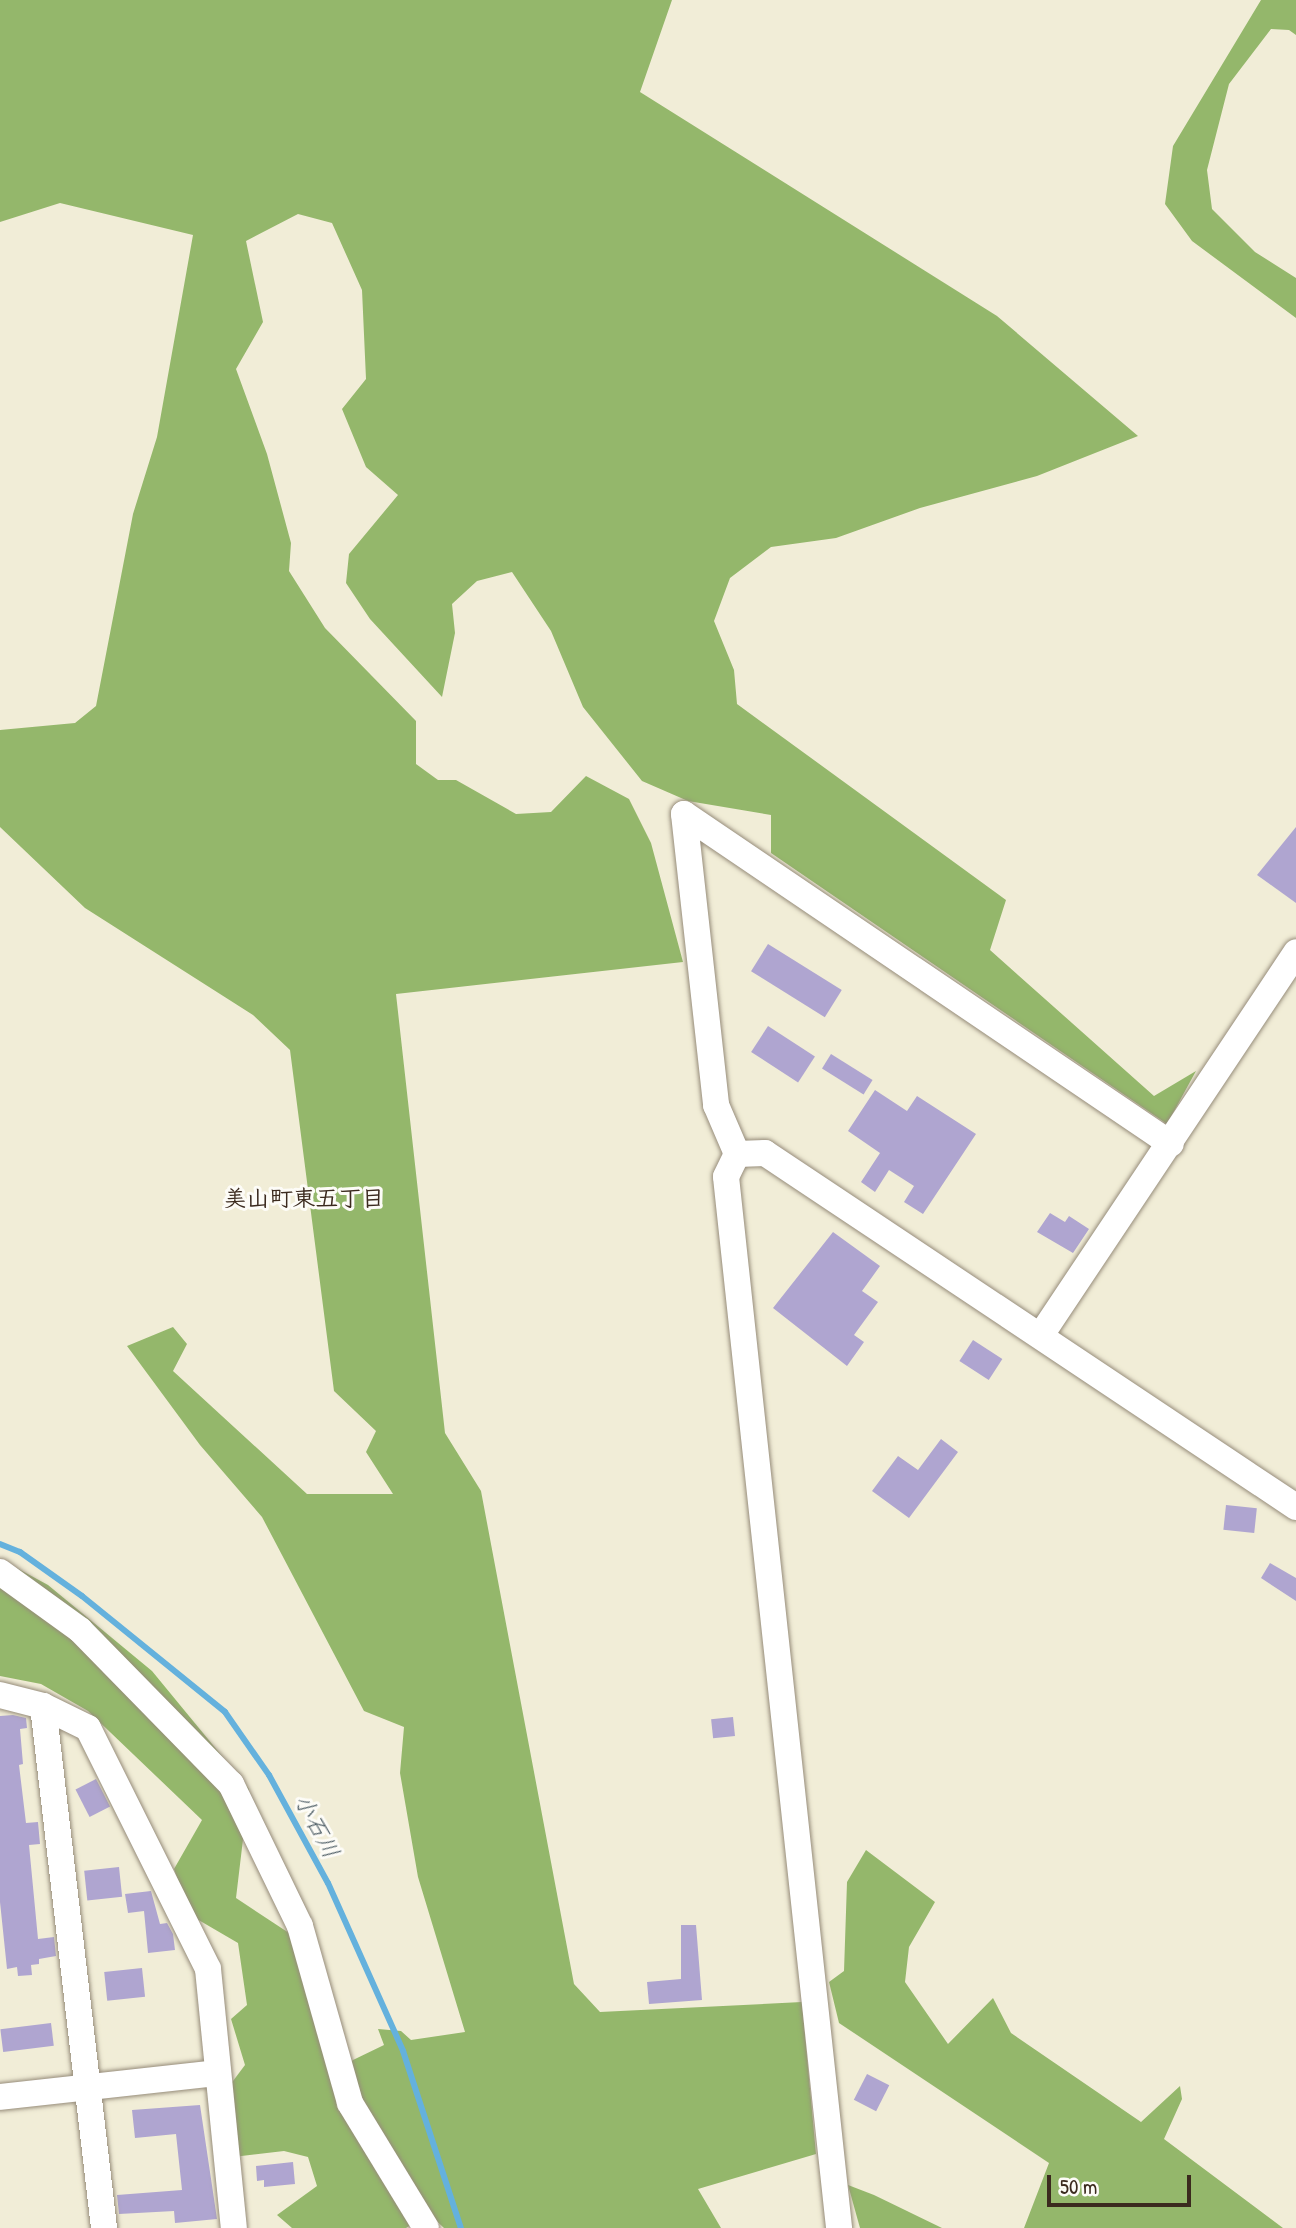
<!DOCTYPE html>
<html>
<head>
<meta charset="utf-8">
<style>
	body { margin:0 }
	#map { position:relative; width:1296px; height:2228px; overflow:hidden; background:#f1edd7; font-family:"Patrick Hand","Klee One",sans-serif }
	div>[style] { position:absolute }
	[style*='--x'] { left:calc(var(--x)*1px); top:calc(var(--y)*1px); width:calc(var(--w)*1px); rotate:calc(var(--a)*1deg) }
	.forest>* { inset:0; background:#94b76b }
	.stream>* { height:6px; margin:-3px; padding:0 3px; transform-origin:3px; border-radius:3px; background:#64b1dd }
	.building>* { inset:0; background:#afa5d0; transform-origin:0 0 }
	.roads { filter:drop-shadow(0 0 2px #968c7a) drop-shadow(0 0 2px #968c7a) }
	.minor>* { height:26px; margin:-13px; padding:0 13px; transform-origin:13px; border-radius:13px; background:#fff }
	span { translate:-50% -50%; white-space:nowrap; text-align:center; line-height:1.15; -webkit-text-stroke:6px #fdfcf7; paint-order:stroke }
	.neighbourhood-label { font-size:23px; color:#3b2a1e; font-weight:700 }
	.water-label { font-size:23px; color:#495961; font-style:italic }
	.scale { position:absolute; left:1047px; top:2175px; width:144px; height:32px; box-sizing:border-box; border:4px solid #3b2a1e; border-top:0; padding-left:9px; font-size:21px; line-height:24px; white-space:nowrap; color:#3b2a1e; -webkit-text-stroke:5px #fdfcf7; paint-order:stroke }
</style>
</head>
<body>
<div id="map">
	<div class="forest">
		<i style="clip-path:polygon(0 0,672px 0,640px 92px,997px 316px,1138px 436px,1037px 476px,920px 508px,836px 538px,771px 547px,730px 578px,714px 621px,734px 670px,737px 704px,1006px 900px,990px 950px,1154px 1096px,1196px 1071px,1167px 1124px,771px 853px,771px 815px,688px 801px,642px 781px,583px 707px,551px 631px,512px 572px,477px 581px,452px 604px,455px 633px,442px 697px,370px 619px,346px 583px,349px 554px,398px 495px,366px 467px,342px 409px,366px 379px,362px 290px,332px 223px,298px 214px,246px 241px,263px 322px,236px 369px,267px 454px,291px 543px,289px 571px,325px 628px,416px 721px,416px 764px,438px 780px,456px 780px,516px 814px,551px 812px,586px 776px,629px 799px,651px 843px,683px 962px,396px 994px,445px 1433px,481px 1491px,574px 1984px,600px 2012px,802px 2002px,816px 2154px,698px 2189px,721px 2228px,444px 2228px,429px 2214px,406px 2228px,292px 2228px,277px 2215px,317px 2186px,308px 2157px,284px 2151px,233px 2157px,227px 2089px,245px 2065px,231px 2019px,247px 2005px,238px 1943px,190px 1915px,174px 1869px,202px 1820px,88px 1711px,41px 1684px,0 1676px,0 1559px,48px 1585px,152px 1671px,249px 1789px,236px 1898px,289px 1933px,335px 2076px,353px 2060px,384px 2045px,378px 2029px,401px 2031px,411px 2040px,465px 2032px,418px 1877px,400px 1773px,404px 1727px,364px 1711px,262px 1517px,200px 1445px,127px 1346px,173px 1327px,187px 1344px,173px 1371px,307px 1494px,393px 1494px,366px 1452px,376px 1431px,334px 1391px,290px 1050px,253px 1015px,85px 908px,0 827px,0 730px,75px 723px,96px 706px,133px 514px,157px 437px,193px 235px,60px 203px,0 222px)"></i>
		<i style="clip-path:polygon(1261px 0,1296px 0,1296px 35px,1289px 30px,1271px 29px,1229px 84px,1207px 170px,1212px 209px,1255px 252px,1296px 278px,1296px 318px,1192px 241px,1165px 204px,1173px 146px)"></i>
		<i style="clip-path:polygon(866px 1850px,935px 1902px,909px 1947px,905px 1982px,948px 2044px,993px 1998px,1011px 2033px,1141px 2122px,1180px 2086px,1182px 2099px,1164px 2139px,1283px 2228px,1024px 2228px,1049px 2163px,839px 2023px,829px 1982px,844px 1971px,847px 1882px)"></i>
		<i style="clip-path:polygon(848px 2185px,874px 2195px,942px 2228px,860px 2228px)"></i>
	</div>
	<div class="stream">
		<i style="--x:0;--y:1544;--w:22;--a:22"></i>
		<i style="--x:20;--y:1552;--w:76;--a:35.4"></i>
		<i style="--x:82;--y:1596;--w:184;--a:39"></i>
		<i style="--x:225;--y:1712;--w:77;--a:55.1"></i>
		<i style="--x:269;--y:1775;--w:123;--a:61.4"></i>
		<i style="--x:328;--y:1883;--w:184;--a:65.9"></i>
		<i style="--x:403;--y:2051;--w:186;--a:71.9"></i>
	</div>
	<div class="building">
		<i style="clip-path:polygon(1296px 827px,1296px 903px,1257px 875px)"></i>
		<i style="left:768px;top:944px;width:87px;height:32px;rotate:32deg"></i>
		<i style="left:768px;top:1026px;width:56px;height:31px;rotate:33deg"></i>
		<i style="left:831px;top:1054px;width:49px;height:17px;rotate:32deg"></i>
		<i style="clip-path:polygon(875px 1090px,907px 1111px,917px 1096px,976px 1134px,923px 1214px,904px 1202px,914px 1186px,889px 1170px,875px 1192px,861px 1182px,880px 1153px,848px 1131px)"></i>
		<i style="clip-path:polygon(1050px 1213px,1065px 1222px,1069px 1216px,1089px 1229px,1073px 1253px,1037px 1232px)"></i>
		<i style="clip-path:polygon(833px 1232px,880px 1266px,862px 1291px,878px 1302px,854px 1335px,864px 1342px,847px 1366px,773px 1308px)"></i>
		<i style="left:973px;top:1340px;width:35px;height:25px;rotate:33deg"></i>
		<i style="clip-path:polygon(941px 1439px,958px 1452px,909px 1518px,872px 1491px,898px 1456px,918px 1470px)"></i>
		<i style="left:1226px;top:1505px;width:31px;height:25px;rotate:6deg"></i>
		<i style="clip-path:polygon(1270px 1563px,1296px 1578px,1296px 1601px,1261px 1578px)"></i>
		<i style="clip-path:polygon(13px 1715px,26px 1718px,27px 1728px,20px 1729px,23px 1764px,19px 1765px,26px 1823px,38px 1822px,40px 1844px,29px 1845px,38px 1939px,54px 1937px,56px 1956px,39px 1959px,39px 1964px,31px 1965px,32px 1975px,18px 1976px,17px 1967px,7px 1969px,0 1902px,0 1716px)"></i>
		<i style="left:733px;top:1717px;width:19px;height:22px;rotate:84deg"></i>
		<i style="left:96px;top:1779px;width:31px;height:23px;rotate:63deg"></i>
		<i style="left:119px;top:1867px;width:30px;height:35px;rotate:84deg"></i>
		<i style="clip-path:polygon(151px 1891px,160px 1924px,167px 1923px,173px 1934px,175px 1950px,148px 1953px,144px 1911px,128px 1913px,125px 1894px)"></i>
		<i style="clip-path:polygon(681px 1925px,696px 1925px,702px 2000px,649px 2004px,647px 1982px,681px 1979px)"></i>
		<i style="left:142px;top:1968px;width:29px;height:38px;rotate:84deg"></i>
		<i style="left:51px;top:2023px;width:23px;height:51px;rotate:83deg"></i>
		<i style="left:867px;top:2074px;width:25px;height:29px;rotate:27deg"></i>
		<i style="clip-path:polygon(200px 2105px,217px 2219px,175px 2223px,174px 2211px,119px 2214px,117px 2195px,182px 2190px,176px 2134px,135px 2138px,132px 2110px)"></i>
		<i style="clip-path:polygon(293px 2162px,295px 2184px,264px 2187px,264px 2180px,257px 2181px,256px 2166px)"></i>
	</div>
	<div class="roads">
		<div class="minor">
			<i style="--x:684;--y:814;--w:293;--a:83.7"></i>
			<i style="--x:716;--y:1105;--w:53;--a:66.8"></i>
			<i style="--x:737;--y:1154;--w:25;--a:116"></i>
			<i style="--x:726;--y:1177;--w:1057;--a:83.86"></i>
			<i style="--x:684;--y:814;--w:588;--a:34.12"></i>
			<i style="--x:737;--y:1154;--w:28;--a:-2"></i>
			<i style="--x:765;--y:1153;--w:638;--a:33.69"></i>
			<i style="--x:1041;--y:1335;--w:460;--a:-56.3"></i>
			<i style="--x:0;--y:1572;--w:99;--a:35.9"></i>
			<i style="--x:80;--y:1630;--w:216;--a:45.6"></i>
			<i style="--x:231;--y:1784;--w:158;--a:64.1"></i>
			<i style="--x:300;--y:1926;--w:184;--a:74.2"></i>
			<i style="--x:350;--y:2103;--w:146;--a:58.7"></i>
			<i style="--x:0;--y:1695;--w:44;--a:14.3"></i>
			<i style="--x:43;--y:1706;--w:50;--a:26.1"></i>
			<i style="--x:88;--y:1728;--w:269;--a:63.5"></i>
			<i style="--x:208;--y:1969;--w:260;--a:84.3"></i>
			<i style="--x:43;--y:1706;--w:526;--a:83.33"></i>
			<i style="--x:0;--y:2097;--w:218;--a:-6.3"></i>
		</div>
	</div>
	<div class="neighbourhood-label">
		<span style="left:304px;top:1198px">美山町東五丁目</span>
	</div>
	<div class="water-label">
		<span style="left:317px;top:1826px;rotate:62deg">小石川</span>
	</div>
	<div class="scale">50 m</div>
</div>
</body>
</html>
